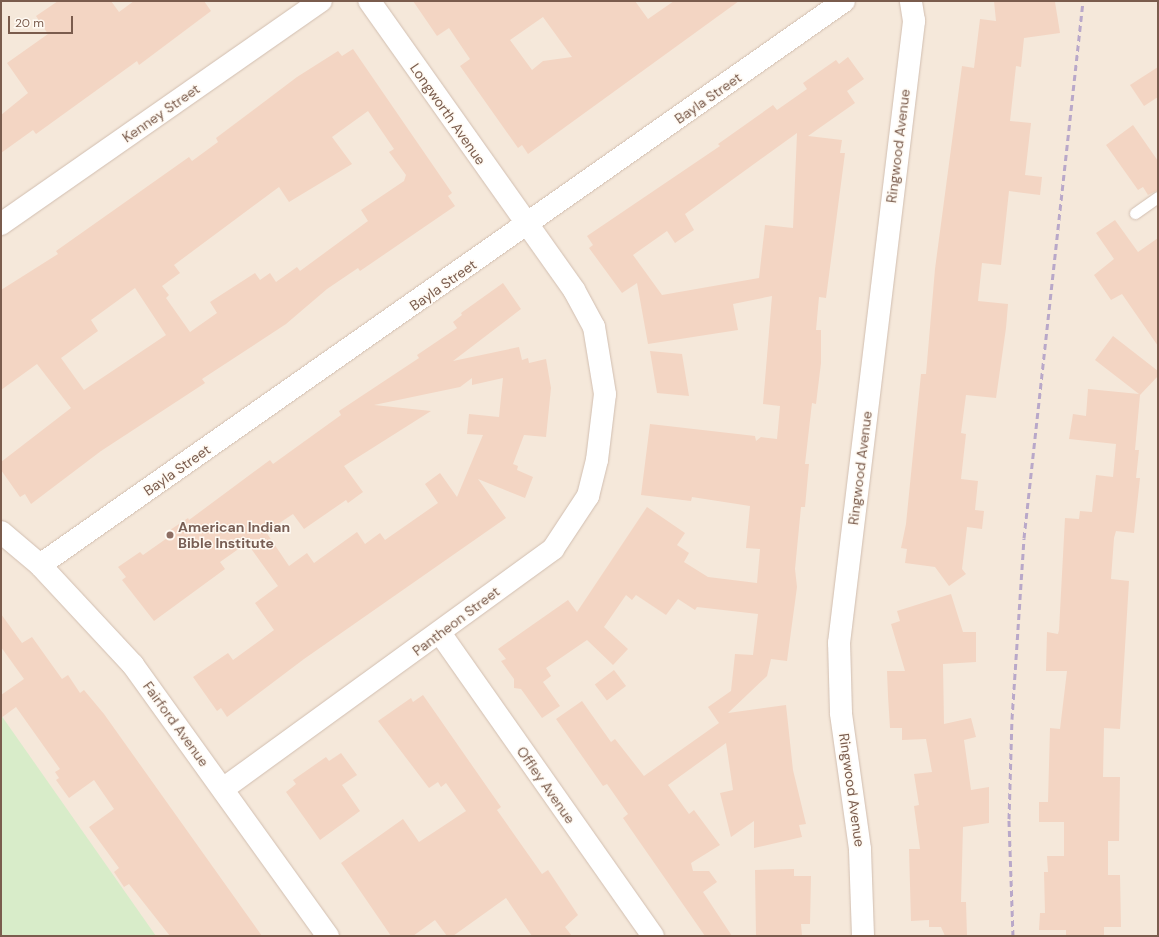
<!DOCTYPE html>
<html>
<head>
<meta charset="utf-8">
<style>
	body { margin:0 }
	#map { position:relative; width:1159px; height:937px; overflow:hidden; background:#fdf6ec; font-family:"DM Sans",sans-serif }
	div>[style] { position:absolute }
	[style*='--x'] { left:calc(var(--x)*1px); top:calc(var(--y)*1px); width:calc(var(--w)*1px); rotate:calc(var(--a)*1deg) }
	.residential>* { inset:0; background:#f5e8da; transform-origin:0 0 }
	.green>* { inset:0; background:#d8ecc9 }
	.building>* { inset:0; background:#f3d5c3; transform-origin:0 0 }
	.roads { filter:drop-shadow(0 0 1px #d1beb0) drop-shadow(0 0 1px #d1beb0) }
	.lane>* { height:11px; margin:-5.5px; padding:0 5.5px; transform-origin:5.5px; border-radius:5.5px; background:#fff }
	.street>* { height:22px; margin:-11px; padding:0 11px; transform-origin:11px; border-radius:11px; background:#fff }
	.rail>* { height:3px; margin-top:-1.5px; transform-origin:0; background:repeating-linear-gradient(90deg,#b9a8c9 0 6px,transparent 0 10px) }
	.dots>* { width:11px; height:11px; translate:-50% -50%; box-sizing:border-box; border:2px solid #fffaf3; border-radius:50% }
	span { translate:-50% -50%; white-space:nowrap; text-align:center; line-height:1.15; -webkit-text-stroke:3px #fffaf3; paint-order:stroke }
	.street-label { font-size:14px; color:#7a5c4d }
	.education-label { font-size:14px; color:#785e54; font-weight:700 }
	.left { translate:0 -50%; text-align:left }
	.frame { position:absolute; inset:0; border:2px solid #7a5c4d; pointer-events:none }
	.scale { position:absolute; left:8px; top:16px; width:65px; height:18px; box-sizing:border-box; border:2px solid #7a5c4d; border-top:0; padding-left:5px; font-size:12px; line-height:14px; white-space:nowrap; color:#7a5c4d; -webkit-text-stroke:3px #fffaf3; paint-order:stroke }
</style>
</head>
<body>
<div id="map">
	<div class="residential">
		<i style="left:1px;top:1px;width:1157px;height:935px"></i>
	</div>
	<div class="green">
		<i style="clip-path:polygon(1px 715px,156px 936px,1px 936px)"></i>
	</div>
	<div class="building">
		<i style="clip-path:polygon(58px 1px,111px 1px,119px 12px,134px 1px,204px 1px,211px 11px,139px 65px,137px 61px,36px 134px,33px 130px,1px 153px,1px 115px,28px 93px,7px 63px,48px 34px,36px 16px)"></i>
		<i style="clip-path:polygon(evenodd,413px 1px,635px 1px,648px 19px,674px 1px,739px 1px,528px 154px,522px 145px,518px 148px,460px 66px,470px 59px,449px 28px,437px 36px,413px 1px,543px 17px,572px 57px,543px 61px,532px 70px,510px 40px,543px 17px)"></i>
		<i style="clip-path:polygon(994px 1px,1055px 2px,1060px 33px,1024px 38px,1021px 67px,1016px 66px,1010px 121px,1031px 123px,1025px 175px,1042px 177px,1040px 195px,1009px 191px,1001px 265px,982px 263px,978px 301px,1008px 304px,1006px 328px,996px 398px,966px 395px,961px 433px,966px 434px,961px 479px,978px 481px,975px 510px,984px 511px,982px 529px,967px 527px,962px 569px,966px 574px,949px 586px,935px 567px,905px 563px,907px 549px,901px 548px,906px 524px,921px 374px,926px 374px,935px 269px,962px 66px,974px 68px,980px 19px,996px 21px)"></i>
		<i style="clip-path:polygon(evenodd,353px 49px,452px 193px,448px 196px,455px 206px,360px 271px,358px 268px,327px 289px,286px 324px,202px 379px,205px 383px,101px 451px,31px 504px,25px 494px,20px 497px,1px 470px,1px 462px,71px 408px,37px 364px,1px 390px,1px 290px,58px 254px,56px 251px,189px 157px,192px 161px,218px 142px,216px 138px,297px 77px,338px 51px,342px 56px,353px 49px,368px 111px,394px 149px,389px 152px,406px 175px,404px 181px,361px 210px,368px 221px,300px 271px,297px 267px,276px 282px,270px 273px,260px 280px,255px 273px,210px 302px,217px 313px,190px 332px,166px 298px,169px 295px,162px 286px,180px 273px,174px 265px,279px 187px,289px 202px,352px 164px,332px 137px,368px 111px,353px 49px,135px 288px,166px 335px,84px 390px,61px 358px,98px 331px,91px 320px,135px 288px)"></i>
		<i style="clip-path:polygon(evenodd,848px 57px,864px 79px,847px 91px,855px 103px,808px 136px,842px 140px,840px 153px,845px 153px,826px 298px,819px 297px,816px 330px,821px 330px,821px 363px,816px 404px,812px 403px,805px 464px,809px 464px,805px 507px,801px 507px,795px 569px,797px 587px,787px 661px,771px 659px,767px 676px,728px 713px,786px 705px,793px 770px,806px 824px,799px 825px,802px 837px,754px 848px,754px 821px,731px 837px,720px 793px,733px 790px,726px 743px,668px 785px,689px 814px,694px 810px,720px 845px,691px 863px,693px 871px,709px 871px,717px 882px,703px 892px,732px 936px,705px 936px,623px 818px,628px 814px,607px 784px,603px 786px,556px 719px,582px 701px,611px 742px,615px 739px,644px 776px,719px 723px,708px 707px,731px 691px,735px 654px,753px 655px,758px 614px,697px 607px,695px 610px,678px 599px,666px 615px,636px 595px,632px 600px,626px 595px,604px 627px,628px 649px,613px 665px,587px 640px,546px 668px,551px 676px,543px 682px,560px 706px,542px 718px,521px 689px,514px 688px,514px 679px,501px 661px,506px 659px,498px 649px,568px 600px,577px 612px,647px 507px,685px 533px,677px 545px,689px 553px,684px 562px,708px 577px,757px 583px,760px 549px,746px 548px,750px 506px,692px 497px,691px 501px,641px 495px,650px 424px,755px 436px,756px 441px,761px 437px,777px 439px,780px 406px,763px 404px,772px 296px,733px 304px,738px 330px,648px 344px,637px 283px,622px 293px,589px 248px,593px 245px,587px 236px,720px 146px,718px 144px,773px 105px,777px 110px,807px 89px,803px 83px,836px 60px,839px 64px,848px 57px,797px 133px,793px 228px,765px 225px,759px 278px,662px 295px,633px 255px,667px 231px,675px 243px,694px 230px,685px 214px,797px 133px)"></i>
		<i style="clip-path:polygon(1158px 67px,1158px 97px,1144px 106px,1130px 85px)"></i>
		<i style="clip-path:polygon(1133px 125px,1158px 161px,1158px 190px,1148px 195px,1143px 187px,1138px 190px,1106px 145px)"></i>
		<i style="clip-path:polygon(1115px 220px,1138px 252px,1158px 238px,1158px 346px,1122px 294px,1111px 300px,1094px 275px,1114px 259px,1096px 233px)"></i>
		<i style="clip-path:polygon(evenodd,503px 283px,521px 309px,453px 361px,519px 347px,522px 360px,528px 358px,529px 363px,546px 359px,551px 388px,546px 437px,524px 435px,513px 464px,518px 466px,517px 470px,533px 477px,525px 498px,478px 479px,506px 518px,304px 659px,227px 717px,221px 708px,217px 711px,193px 677px,228px 653px,233px 660px,274px 630px,255px 603px,278px 586px,247px 543px,220px 562px,225px 569px,154px 621px,122px 580px,126px 577px,118px 567px,140px 552px,143px 555px,170px 536px,167px 532px,188px 518px,189px 520px,270px 460px,273px 464px,341px 415px,339px 411px,419px 358px,417px 355px,457px 328px,453px 322px,462px 315px,461px 313px,503px 283px,472px 378px,472px 385px,503px 378px,499px 417px,469px 414px,467px 434px,483px 435px,457px 497px,440px 473px,425px 484px,438px 503px,385px 540px,380px 533px,365px 544px,357px 532px,314px 563px,307px 553px,289px 566px,266px 532px,293px 514px,304px 529px,346px 500px,348px 503px,363px 492px,344px 466px,431px 411px,374px 405px,460px 387px,472px 378px)"></i>
		<i style="clip-path:polygon(1113px 336px,1158px 371px,1158px 376px,1140px 395px,1135px 450px,1139px 450px,1136px 478px,1140px 478px,1134px 533px,1116px 531px,1114px 538px,1111px 579px,1129px 581px,1120px 729px,1104px 728px,1103px 777px,1120px 777px,1119px 841px,1108px 841px,1108px 875px,1120px 875px,1121px 927px,1104px 927px,1104px 936px,1066px 936px,1066px 930px,1039px 930px,1040px 913px,1045px 913px,1044px 872px,1048px 872px,1047px 856px,1064px 856px,1064px 822px,1039px 822px,1039px 802px,1048px 802px,1050px 728px,1060px 729px,1067px 671px,1046px 671px,1047px 632px,1058px 634px,1059px 630px,1065px 518px,1079px 519px,1080px 511px,1092px 512px,1096px 475px,1113px 477px,1116px 444px,1069px 439px,1073px 414px,1086px 416px,1088px 389px,1139px 394px,1095px 360px)"></i>
		<i style="clip-path:polygon(650px 351px,682px 354px,689px 396px,657px 393px)"></i>
		<i style="clip-path:polygon(951px 594px,963px 632px,976px 632px,976px 662px,943px 664px,944px 724px,971px 718px,976px 737px,964px 740px,971px 790px,989px 787px,989px 823px,963px 827px,961px 902px,966px 902px,967px 936px,945px 936px,941px 927px,929px 927px,929px 920px,911px 921px,909px 849px,920px 849px,914px 806px,919px 805px,914px 774px,932px 772px,926px 739px,902px 740px,902px 728px,890px 728px,888px 696px,887px 671px,905px 671px,891px 624px,900px 621px,897px 611px)"></i>
		<i style="clip-path:polygon(1px 614px,22px 643px,32px 637px,62px 679px,68px 675px,80px 693px,84px 690px,104px 714px,262px 936px,170px 936px,129px 884px,124px 887px,114px 872px,119px 868px,89px 827px,114px 809px,94px 780px,69px 798px,56px 780px,59px 778px,55px 772px,60px 769px,16px 707px,1px 718px,1px 695px,24px 679px,1px 647px)"></i>
		<i style="left:614px;top:670px;width:20px;height:24px;rotate:53deg"></i>
		<i style="clip-path:polygon(423px 695px,501px 807px,497px 810px,542px 874px,548px 870px,578px 915px,565px 927px,572px 936px,532px 936px,506px 898px,453px 936px,447px 936px,435px 920px,413px 936px,391px 936px,341px 863px,403px 819px,419px 842px,466px 811px,446px 783px,441px 787px,438px 782px,429px 788px,378px 721px,411px 698px,413px 702px)"></i>
		<i style="clip-path:polygon(341px 753px,357px 775px,342px 785px,360px 811px,320px 840px,286px 792px,296px 784px,293px 780px,326px 757px,329px 761px)"></i>
		<i style="clip-path:polygon(794px 869px,794px 876px,811px 876px,810px 924px,801px 924px,802px 936px,756px 936px,755px 870px)"></i>
	</div>
	<div class="roads">
		<div class="lane">
			<i style="--x:1135;--y:213;--w:28;--a:-35"></i>
		</div>
		<div class="street">
			<i style="--x:1;--y:224;--w:390;--a:-34.9"></i>
			<i style="--x:1;--y:532;--w:51;--a:40.2"></i>
			<i style="--x:40;--y:565;--w:137;--a:47.1"></i>
			<i style="--x:133;--y:665;--w:334;--a:54.3"></i>
			<i style="--x:40;--y:565;--w:982;--a:-35.05"></i>
			<i style="--x:440;--y:633;--w:370;--a:54.9"></i>
			<i style="--x:223;--y:789;--w:408;--a:-36"></i>
			<i style="--x:553;--y:549;--w:64;--a:-56.6"></i>
			<i style="--x:588;--y:496;--w:37;--a:-76"></i>
			<i style="--x:597;--y:460;--w:66;--a:-83.1"></i>
			<i style="--x:605;--y:394;--w:68;--a:-99.3"></i>
			<i style="--x:594;--y:327;--w:42;--a:-118.4"></i>
			<i style="--x:574;--y:290;--w:354;--a:-125.3"></i>
			<i style="--x:863;--y:936;--w:87;--a:-92"></i>
			<i style="--x:860;--y:849;--w:137;--a:-98"></i>
			<i style="--x:841;--y:713;--w:70;--a:-91.6"></i>
			<i style="--x:839;--y:643;--w:627;--a:-83.12"></i>
			<i style="--x:914;--y:21;--w:20;--a:-99"></i>
		</div>
	</div>
	<div class="rail">
		<i style="--x:1013;--y:936;--w:117;--a:-92"></i>
		<i style="--x:1009;--y:819;--w:100;--a:-88.3"></i>
		<i style="--x:1012;--y:719;--w:181;--a:-86.2"></i>
		<i style="--x:1024;--y:538;--w:540;--a:-83.73"></i>
	</div>
	<div class="dots">
		<i style="left:170px;top:535px;background:#8d6e63"></i>
	</div>
	<div class="street-label">
		<span style="left:708px;top:98px;rotate:-35deg">Bayla Street</span>
		<span style="left:161px;top:113px;rotate:-35deg">Kenney Street</span>
		<span style="left:448px;top:114px;rotate:55deg">Longworth Avenue</span>
		<span style="left:898px;top:146px;rotate:-83deg">Ringwood Avenue</span>
		<span style="left:443px;top:285px;rotate:-35deg">Bayla Street</span>
		<span style="left:860px;top:468px;rotate:-83deg">Ringwood Avenue</span>
		<span style="left:177px;top:470px;rotate:-35deg">Bayla Street</span>
		<span style="left:456px;top:621px;rotate:-37deg">Pantheon Street</span>
		<span style="left:176px;top:724px;rotate:54deg">Fairford Avenue</span>
		<span style="left:546px;top:785px;rotate:55deg">Offley Avenue</span>
		<span style="left:852px;top:790px;rotate:82deg">Ringwood Avenue</span>
	</div>
	<div class="education-label">
		<span class="left" style="left:178px;top:535px">American Indian<br>Bible Institute</span>
	</div>
	<div class="frame"></div>
	<div class="scale">20 m</div>
</div>
</body>
</html>
